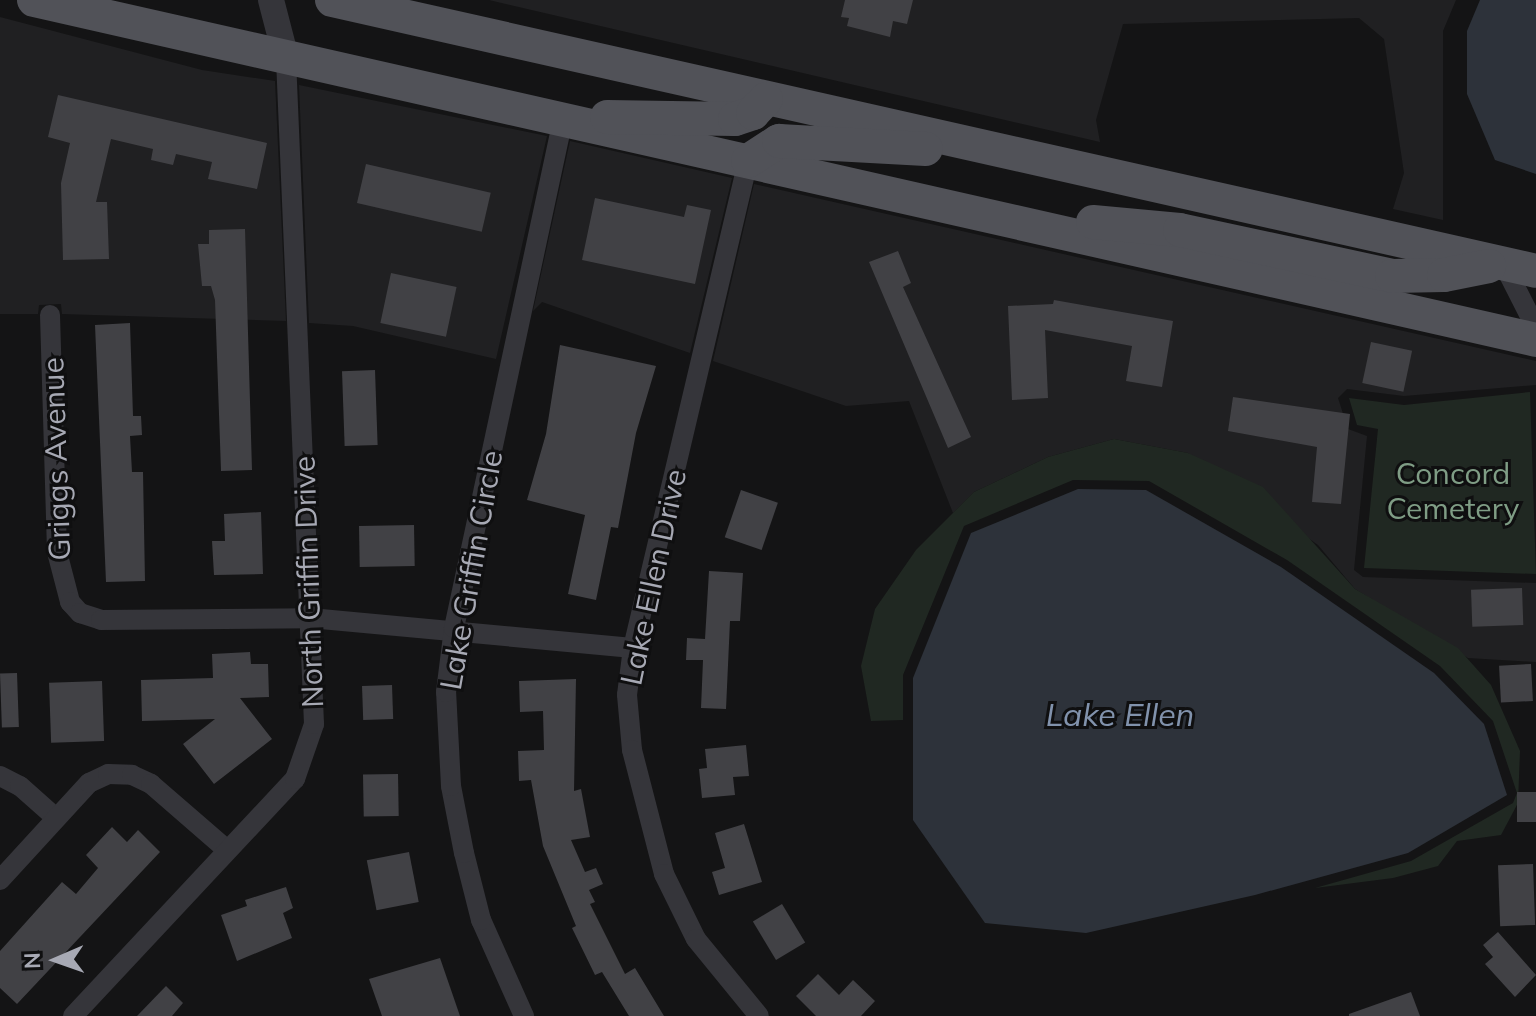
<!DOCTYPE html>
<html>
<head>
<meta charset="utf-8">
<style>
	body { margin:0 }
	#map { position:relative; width:1536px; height:1016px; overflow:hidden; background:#141415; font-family:Mulish,sans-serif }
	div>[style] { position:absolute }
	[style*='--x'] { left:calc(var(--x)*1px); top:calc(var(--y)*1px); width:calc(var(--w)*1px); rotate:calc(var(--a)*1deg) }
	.built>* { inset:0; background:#202022 }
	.green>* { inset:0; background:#202822 }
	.water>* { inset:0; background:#2d323a }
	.building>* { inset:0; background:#414145; transform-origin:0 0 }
	.minor>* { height:20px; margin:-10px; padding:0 10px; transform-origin:10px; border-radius:10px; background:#35353a }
	.tertiary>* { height:26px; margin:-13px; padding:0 13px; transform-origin:13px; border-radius:13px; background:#35353a }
	.primary>* { height:34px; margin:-17px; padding:0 17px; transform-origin:17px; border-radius:17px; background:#515258 }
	span { translate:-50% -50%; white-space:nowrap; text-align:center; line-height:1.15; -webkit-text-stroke:6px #0f0f10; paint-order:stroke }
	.street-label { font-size:30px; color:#a7a9b4 }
	.park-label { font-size:30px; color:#7f9d85 }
	.water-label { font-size:32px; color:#8192ac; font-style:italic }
	.north { position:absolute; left:16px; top:920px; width:80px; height:80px; -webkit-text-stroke:6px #0f0f10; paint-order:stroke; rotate:268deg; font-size:22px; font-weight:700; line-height:32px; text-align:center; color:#a7a9b4 }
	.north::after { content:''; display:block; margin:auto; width:28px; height:36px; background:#a7a9b4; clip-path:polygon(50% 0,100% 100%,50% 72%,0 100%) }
</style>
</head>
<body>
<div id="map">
	<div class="built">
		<i style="clip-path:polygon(489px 0,1456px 0,1443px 31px,1443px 220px,1393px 209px,1404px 173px,1384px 39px,1359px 18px,1123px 24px,1096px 120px,1100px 142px)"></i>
		<i style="clip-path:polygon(0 17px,202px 70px,275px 81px,286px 321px,62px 314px,61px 304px,39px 305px,38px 314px,0 314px)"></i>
		<i style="clip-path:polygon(299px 85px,547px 136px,496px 359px,353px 326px,309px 323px)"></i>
		<i style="clip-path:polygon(570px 141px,732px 178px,690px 353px,542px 302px,533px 311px)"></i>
		<i style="clip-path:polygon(754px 184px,1536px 361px,1536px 385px,1404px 396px,1347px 389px,1338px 398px,1348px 429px,1367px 436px,1354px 570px,1363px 577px,1536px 583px,1536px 662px,1468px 658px,1355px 589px,1318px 545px,1188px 453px,1114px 439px,1048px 457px,974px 492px,953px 513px,909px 401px,846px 406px,713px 361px)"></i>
	</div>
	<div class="green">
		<i style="clip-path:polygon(1530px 392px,1536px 574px,1364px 568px,1378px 429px,1357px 425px,1349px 398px,1404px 405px)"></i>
		<i style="clip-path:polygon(1114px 439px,1188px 453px,1263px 487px,1355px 589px,1458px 648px,1491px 685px,1520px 751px,1518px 803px,1501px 835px,1457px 841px,1438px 866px,1393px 878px,1315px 888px,1411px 861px,1513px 803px,1517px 793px,1493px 721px,1440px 666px,1287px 560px,1149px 481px,1073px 480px,964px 526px,903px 675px,903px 720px,871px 721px,861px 666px,875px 609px,916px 550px,974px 492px,1048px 457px)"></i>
	</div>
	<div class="water">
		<i style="clip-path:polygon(1480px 0,1536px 0,1536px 174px,1495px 160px,1467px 94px,1467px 31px)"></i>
		<i style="clip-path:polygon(1078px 489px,1146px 490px,1281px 567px,1434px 673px,1484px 724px,1507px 795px,1408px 853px,1255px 895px,1086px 933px,985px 923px,913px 820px,913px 678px,971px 533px)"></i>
	</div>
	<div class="building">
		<i style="clip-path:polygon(845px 0,913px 0,907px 24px,893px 21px,890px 37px,847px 26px,849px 18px,841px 17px)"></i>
		<i style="clip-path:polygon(58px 95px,267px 143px,257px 189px,208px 179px,212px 162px,176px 154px,173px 165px,151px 160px,153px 149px,111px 139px,96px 202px,107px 202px,109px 259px,63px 260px,61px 183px,70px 143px,48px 137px)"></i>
		<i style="left:366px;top:164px;width:128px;height:40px;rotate:13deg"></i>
		<i style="clip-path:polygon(595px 198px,684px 217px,687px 205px,711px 210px,695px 284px,582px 260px)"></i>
		<i style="clip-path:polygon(245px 229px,252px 470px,221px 471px,215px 300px,211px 286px,202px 286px,198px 244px,209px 244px,209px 230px)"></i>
		<i style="clip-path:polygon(898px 251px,911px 283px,903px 287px,971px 437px,948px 448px,869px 262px)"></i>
		<i style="left:391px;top:273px;width:67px;height:51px;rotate:12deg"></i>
		<i style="clip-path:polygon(1054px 300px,1173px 321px,1162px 387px,1126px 381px,1132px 346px,1045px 330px,1048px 398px,1012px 400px,1008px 306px,1053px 304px)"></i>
		<i style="clip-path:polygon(130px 323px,133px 416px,141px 416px,142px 435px,130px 436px,132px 472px,143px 472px,145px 581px,106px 582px,95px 325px)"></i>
		<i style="left:1371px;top:342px;width:42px;height:42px;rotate:12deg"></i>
		<i style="clip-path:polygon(560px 345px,656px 366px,636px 433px,618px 528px,611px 527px,596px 600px,568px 594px,585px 515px,527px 500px,546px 434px)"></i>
		<i style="left:375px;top:370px;width:75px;height:33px;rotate:88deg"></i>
		<i style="clip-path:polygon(1233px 397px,1350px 414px,1341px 504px,1312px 502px,1317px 447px,1228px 431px)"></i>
		<i style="left:741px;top:490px;width:39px;height:50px;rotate:19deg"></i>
		<i style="clip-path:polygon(261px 512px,263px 574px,214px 575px,212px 541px,225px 541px,224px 514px)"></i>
		<i style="left:414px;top:525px;width:41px;height:55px;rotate:89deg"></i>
		<i style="clip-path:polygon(709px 571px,743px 573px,740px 621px,730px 621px,726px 709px,701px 708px,703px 660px,686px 660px,687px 638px,705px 639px)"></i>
		<i style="left:1522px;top:588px;width:37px;height:51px;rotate:88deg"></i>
		<i style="clip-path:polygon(250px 652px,251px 664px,268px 664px,269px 697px,240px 698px,272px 739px,214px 784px,183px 744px,215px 719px,142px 721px,141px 680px,213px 678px,212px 654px)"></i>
		<i style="left:1531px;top:664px;width:37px;height:32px;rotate:87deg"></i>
		<i style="left:17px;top:673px;width:54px;height:17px;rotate:88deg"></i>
		<i style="clip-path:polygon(576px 679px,574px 791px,581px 789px,590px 837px,571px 840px,585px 872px,596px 868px,603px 884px,589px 890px,595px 902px,590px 904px,625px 974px,635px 968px,664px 1016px,629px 1016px,602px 972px,595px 975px,572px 928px,576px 926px,543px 846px,531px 780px,519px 781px,518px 751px,544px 750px,543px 711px,520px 712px,519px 681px)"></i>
		<i style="left:102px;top:681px;width:60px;height:53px;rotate:88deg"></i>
		<i style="left:392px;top:685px;width:34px;height:30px;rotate:88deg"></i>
		<i style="clip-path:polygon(746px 745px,749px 776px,733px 777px,735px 795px,702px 798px,699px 769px,707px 768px,705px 749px)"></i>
		<i style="left:398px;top:774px;width:42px;height:35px;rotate:89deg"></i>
		<i style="left:1536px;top:792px;width:30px;height:19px;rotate:90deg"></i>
		<i style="clip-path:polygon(744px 824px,762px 882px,719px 895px,712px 872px,725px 868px,715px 833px)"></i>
		<i style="clip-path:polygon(112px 827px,127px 842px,138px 830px,160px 852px,17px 1004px,0 988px,0 951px,62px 882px,76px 894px,98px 868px,86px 855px)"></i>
		<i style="left:409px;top:852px;width:51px;height:43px;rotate:79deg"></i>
		<i style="left:1533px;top:864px;width:61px;height:35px;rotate:88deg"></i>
		<i style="clip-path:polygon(286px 887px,293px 908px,283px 913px,292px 938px,237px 961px,221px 915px,247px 906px,245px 900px)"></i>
		<i style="left:782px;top:904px;width:45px;height:34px;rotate:59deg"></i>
		<i style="clip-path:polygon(1498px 932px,1536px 975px,1515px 997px,1485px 964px,1493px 957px,1483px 945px)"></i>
		<i style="clip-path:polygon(440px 958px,460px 1016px,382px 1016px,369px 979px)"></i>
		<i style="clip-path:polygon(818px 974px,839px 995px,853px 980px,875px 1001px,861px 1016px,816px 1016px,796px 996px)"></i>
		<i style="clip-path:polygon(166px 986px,183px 1003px,172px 1016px,137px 1016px)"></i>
		<i style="clip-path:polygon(1411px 992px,1420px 1016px,1349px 1016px,1349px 1014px)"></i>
	</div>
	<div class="minor">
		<i style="--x:748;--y:161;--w:500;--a:103.29"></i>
		<i style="--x:633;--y:648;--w:47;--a:97.3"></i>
		<i style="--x:627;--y:695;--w:55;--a:84.8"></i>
		<i style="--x:632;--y:750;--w:128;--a:75.5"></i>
		<i style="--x:664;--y:874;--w:72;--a:63.8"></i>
		<i style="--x:696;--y:939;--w:99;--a:50.7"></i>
		<i style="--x:1503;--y:263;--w:73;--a:63.1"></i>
		<i style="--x:50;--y:315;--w:237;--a:88.3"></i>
		<i style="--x:57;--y:552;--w:52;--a:75.4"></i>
		<i style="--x:70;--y:602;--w:15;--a:48"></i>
		<i style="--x:80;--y:613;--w:22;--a:18"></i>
		<i style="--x:101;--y:620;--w:209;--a:-0.5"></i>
		<i style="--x:310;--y:618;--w:324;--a:5.3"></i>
		<i style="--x:0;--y:776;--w:22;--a:27"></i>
		<i style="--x:20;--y:786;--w:48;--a:41.6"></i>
		<i style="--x:0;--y:880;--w:132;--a:-47.5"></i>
		<i style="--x:89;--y:783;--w:21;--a:-25"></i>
		<i style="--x:108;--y:774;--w:24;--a:2"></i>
		<i style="--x:132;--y:775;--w:21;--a:25"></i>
		<i style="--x:151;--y:784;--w:99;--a:40.9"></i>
		<i style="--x:73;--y:1016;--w:325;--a:-46.9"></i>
		<i style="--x:295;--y:779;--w:58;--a:-70.9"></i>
		<i style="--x:314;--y:724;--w:667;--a:-92.41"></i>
		<i style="--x:524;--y:1016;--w:105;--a:-114.1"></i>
		<i style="--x:481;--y:920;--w:69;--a:-104.2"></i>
		<i style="--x:464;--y:853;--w:68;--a:-101"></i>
		<i style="--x:451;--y:786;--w:94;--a:-93"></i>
		<i style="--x:446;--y:692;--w:64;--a:-82.9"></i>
		<i style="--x:454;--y:628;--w:521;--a:-77.91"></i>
	</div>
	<div class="tertiary">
		<i style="--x:271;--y:0;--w:60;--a:75.5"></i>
	</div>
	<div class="primary">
		<i style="--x:34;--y:0;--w:1540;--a:12.75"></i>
		<i style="--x:332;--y:0;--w:1234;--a:12.68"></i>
		<i style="--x:607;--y:117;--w:128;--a:0.9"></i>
		<i style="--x:735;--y:119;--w:19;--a:-18"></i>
		<i style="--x:753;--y:113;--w:19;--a:-47"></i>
		<i style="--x:748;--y:161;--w:37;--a:-33"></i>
		<i style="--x:779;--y:141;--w:147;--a:3.1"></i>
		<i style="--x:1093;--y:222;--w:87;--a:5.3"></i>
		<i style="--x:1180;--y:230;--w:217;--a:12.2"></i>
		<i style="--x:1392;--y:276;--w:52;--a:-1.1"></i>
		<i style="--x:1444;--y:275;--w:46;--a:-11.3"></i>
	</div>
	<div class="street-label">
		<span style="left:56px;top:459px;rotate:-92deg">Griggs Avenue</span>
		<span style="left:471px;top:570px;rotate:-80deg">Lake Griffin Circle</span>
		<span style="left:653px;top:577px;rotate:-78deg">Lake Ellen Drive</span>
		<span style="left:308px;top:582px;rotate:-92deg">North Griffin Drive</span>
	</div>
	<div class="park-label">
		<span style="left:1453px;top:490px">Concord<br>Cemetery</span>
	</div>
	<div class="water-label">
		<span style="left:1120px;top:714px">Lake Ellen</span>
	</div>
	<div class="north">N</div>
</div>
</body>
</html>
